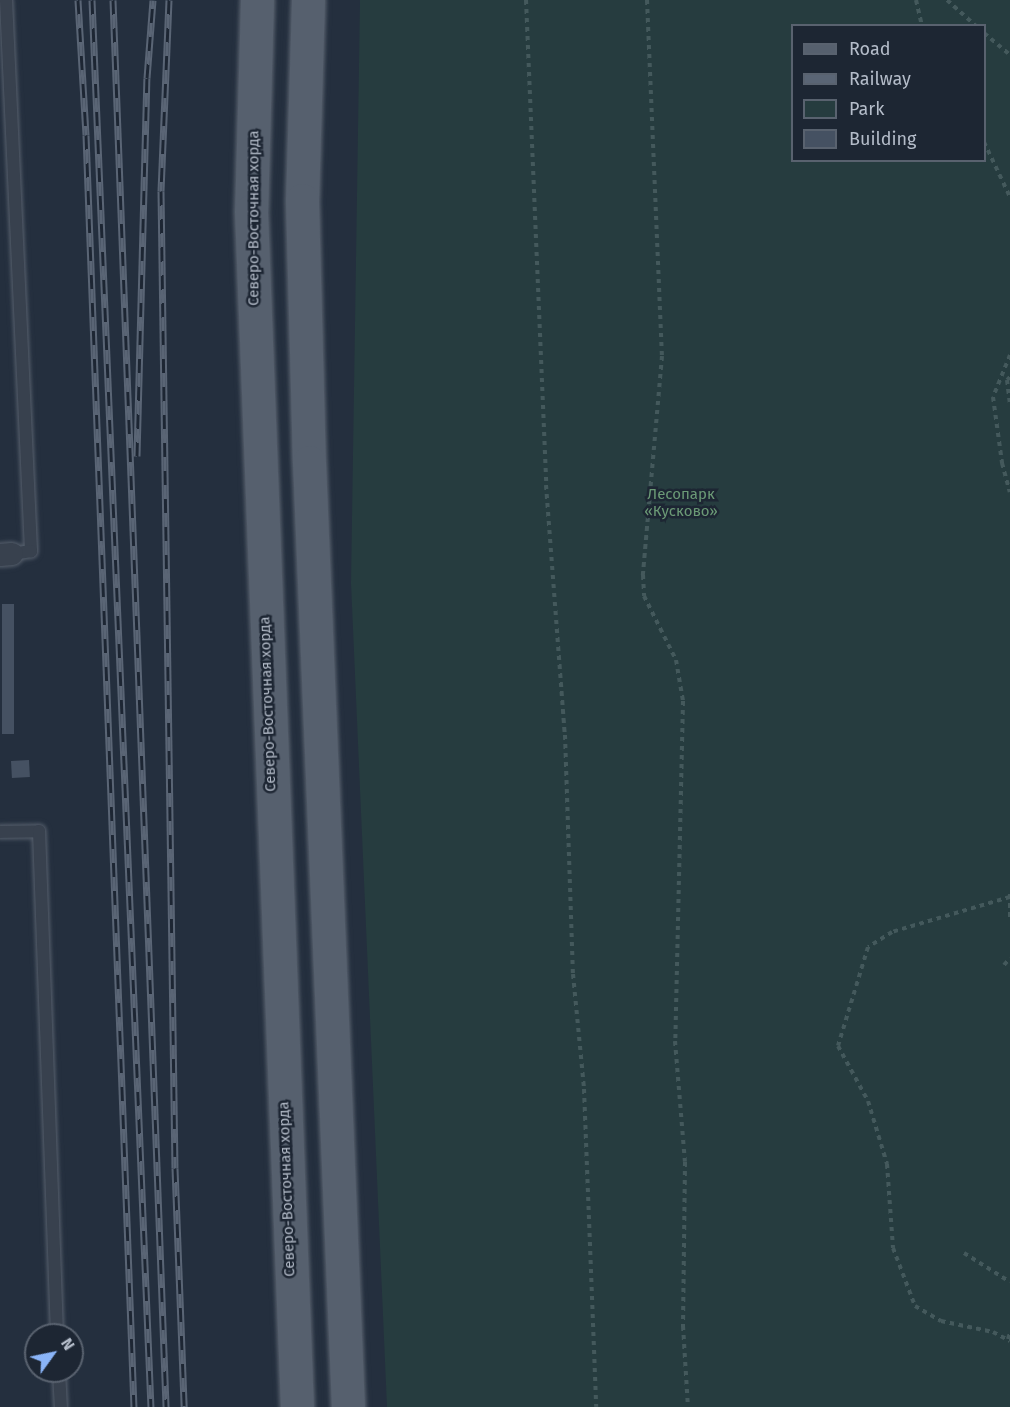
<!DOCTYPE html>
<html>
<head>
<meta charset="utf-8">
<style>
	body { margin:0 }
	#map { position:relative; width:1010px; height:1407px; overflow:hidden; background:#242f3e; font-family:"Fira Sans",sans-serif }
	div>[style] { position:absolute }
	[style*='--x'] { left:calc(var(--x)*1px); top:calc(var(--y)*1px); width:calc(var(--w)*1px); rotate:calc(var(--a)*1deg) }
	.green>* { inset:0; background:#263c3f }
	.building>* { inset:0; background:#455162; transform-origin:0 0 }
	.path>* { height:4px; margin-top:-2px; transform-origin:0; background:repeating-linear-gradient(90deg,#44595c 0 4.5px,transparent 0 9px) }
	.roads { filter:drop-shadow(0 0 2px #565f6c) drop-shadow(0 0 2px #565f6c) }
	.service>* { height:12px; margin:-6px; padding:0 6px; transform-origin:6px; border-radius:6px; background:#38414e }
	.minor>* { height:22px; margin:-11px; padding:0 11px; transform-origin:11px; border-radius:11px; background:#38414e }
	.primary>* { height:33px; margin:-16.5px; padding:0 16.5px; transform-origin:16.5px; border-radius:16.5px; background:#56606e }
	.rail>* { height:7px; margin-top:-3.5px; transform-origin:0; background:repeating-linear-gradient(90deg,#1d2633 0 14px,#5a6575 0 28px); box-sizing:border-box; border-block:2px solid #5a6575 }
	span { translate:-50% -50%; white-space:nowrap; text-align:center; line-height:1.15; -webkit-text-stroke:5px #1d2633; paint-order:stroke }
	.street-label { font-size:15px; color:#b4bcc9 }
	.park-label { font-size:15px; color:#6b9a76 }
	.legend { position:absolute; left:791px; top:24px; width:195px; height:138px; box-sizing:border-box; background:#1d2633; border:2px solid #59626f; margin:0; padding:8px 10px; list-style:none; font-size:18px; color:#b4bcc9 }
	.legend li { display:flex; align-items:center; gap:12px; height:30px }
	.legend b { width:30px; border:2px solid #59626f }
	.north { position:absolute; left:24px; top:1323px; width:60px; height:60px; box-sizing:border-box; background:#1d2633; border:2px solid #59626f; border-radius:50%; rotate:57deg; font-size:16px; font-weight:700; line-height:24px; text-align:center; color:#b4bcc9 }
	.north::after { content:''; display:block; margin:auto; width:21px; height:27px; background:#8ab4f8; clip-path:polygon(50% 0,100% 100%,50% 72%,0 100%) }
</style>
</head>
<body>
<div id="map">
	<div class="green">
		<i style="clip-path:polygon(evenodd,360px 0,1010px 0,1010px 1407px,387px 1407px,351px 583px,360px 0,792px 26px,984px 26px,984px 160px,792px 160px,792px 26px)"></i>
	</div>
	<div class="building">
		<i style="left:2px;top:604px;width:12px;height:130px"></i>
		<i style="left:29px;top:760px;width:17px;height:18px;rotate:87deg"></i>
	</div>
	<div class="path">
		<i style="--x:526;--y:0;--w:485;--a:87.6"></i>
		<i style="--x:546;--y:485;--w:251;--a:85.7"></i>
		<i style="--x:565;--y:735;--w:239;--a:88.1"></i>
		<i style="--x:573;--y:974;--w:116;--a:84.5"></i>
		<i style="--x:584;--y:1089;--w:318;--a:87.8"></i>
		<i style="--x:647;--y:0;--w:356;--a:87.6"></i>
		<i style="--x:662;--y:356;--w:220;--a:95"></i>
		<i style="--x:643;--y:575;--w:21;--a:87"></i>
		<i style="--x:644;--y:596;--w:72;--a:63.4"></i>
		<i style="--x:676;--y:660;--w:42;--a:80.3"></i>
		<i style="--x:683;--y:701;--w:340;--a:91.3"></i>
		<i style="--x:675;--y:1041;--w:121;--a:85.3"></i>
		<i style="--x:685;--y:1162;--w:164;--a:90.7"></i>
		<i style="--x:683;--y:1326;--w:81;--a:86.5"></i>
		<i style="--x:916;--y:0;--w:27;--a:77"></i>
		<i style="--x:947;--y:0;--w:39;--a:42"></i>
		<i style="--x:984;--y:33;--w:34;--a:40"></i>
		<i style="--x:984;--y:142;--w:61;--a:64.7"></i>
		<i style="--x:1010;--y:355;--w:45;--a:112"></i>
		<i style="--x:993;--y:397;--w:67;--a:82.2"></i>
		<i style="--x:1002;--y:463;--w:30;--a:75"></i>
		<i style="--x:1010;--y:377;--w:4;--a:135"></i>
		<i style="--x:1007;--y:380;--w:26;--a:83"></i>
		<i style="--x:1010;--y:894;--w:23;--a:90"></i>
		<i style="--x:1010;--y:897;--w:123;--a:163.5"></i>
		<i style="--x:892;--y:932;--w:28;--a:148"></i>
		<i style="--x:868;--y:947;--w:103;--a:106.9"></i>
		<i style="--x:838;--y:1046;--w:63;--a:61.4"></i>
		<i style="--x:868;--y:1101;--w:66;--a:73.2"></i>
		<i style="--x:887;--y:1164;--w:84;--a:85.9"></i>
		<i style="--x:893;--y:1248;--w:62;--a:69.2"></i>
		<i style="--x:915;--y:1306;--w:30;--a:30"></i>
		<i style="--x:941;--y:1321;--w:53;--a:11.9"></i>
		<i style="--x:993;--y:1332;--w:19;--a:28"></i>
		<i style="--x:1004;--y:965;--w:9;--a:-49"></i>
		<i style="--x:964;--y:1253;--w:54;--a:32.2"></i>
		<i style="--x:1008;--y:1339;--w:6;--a:-72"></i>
	</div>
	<div class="roads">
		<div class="service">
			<i style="--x:6;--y:0;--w:552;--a:87.4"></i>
			<i style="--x:31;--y:551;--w:19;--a:171"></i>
			<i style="--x:0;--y:832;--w:39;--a:-1"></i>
			<i style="--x:39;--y:831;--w:504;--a:87.95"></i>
			<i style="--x:59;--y:1371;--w:36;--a:87"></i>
		</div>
		<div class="minor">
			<i style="--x:0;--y:555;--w:12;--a:-5"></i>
		</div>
		<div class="primary">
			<i style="--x:257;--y:0;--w:211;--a:91.6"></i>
			<i style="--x:251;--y:211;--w:1197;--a:87.8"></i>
			<i style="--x:308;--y:0;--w:200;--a:91.7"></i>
			<i style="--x:302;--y:200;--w:262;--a:88.5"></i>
			<i style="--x:309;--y:462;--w:946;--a:87.64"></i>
		</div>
	</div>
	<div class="rail">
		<i style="--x:78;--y:0;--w:135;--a:86.6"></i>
		<i style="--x:86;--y:135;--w:1273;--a:87.84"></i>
		<i style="--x:92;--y:0;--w:1408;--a:87.6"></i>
		<i style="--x:113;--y:0;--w:1408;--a:87.84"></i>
		<i style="--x:169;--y:0;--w:191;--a:92.4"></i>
		<i style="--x:161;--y:191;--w:977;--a:89.18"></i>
		<i style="--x:175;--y:1168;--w:239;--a:87.8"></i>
		<i style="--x:137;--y:456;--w:378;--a:-88.5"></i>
		<i style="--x:147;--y:78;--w:78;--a:-85.6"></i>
	</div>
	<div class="street-label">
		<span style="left:254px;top:218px;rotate:-90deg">Северо-Восточная хорда</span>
		<span style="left:268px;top:704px;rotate:-92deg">Северо-Восточная хорда</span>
		<span style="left:287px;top:1189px;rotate:-92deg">Северо-Восточная хорда</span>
	</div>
	<div class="park-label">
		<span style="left:681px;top:503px">Лесопарк<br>«Кусково»</span>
	</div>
	<ul class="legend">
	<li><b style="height:8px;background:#56606e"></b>Road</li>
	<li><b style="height:8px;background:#5a6575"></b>Railway</li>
	<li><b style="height:16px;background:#263c3f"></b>Park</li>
	<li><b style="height:16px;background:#455162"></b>Building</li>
	</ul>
	<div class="north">N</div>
</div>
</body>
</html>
